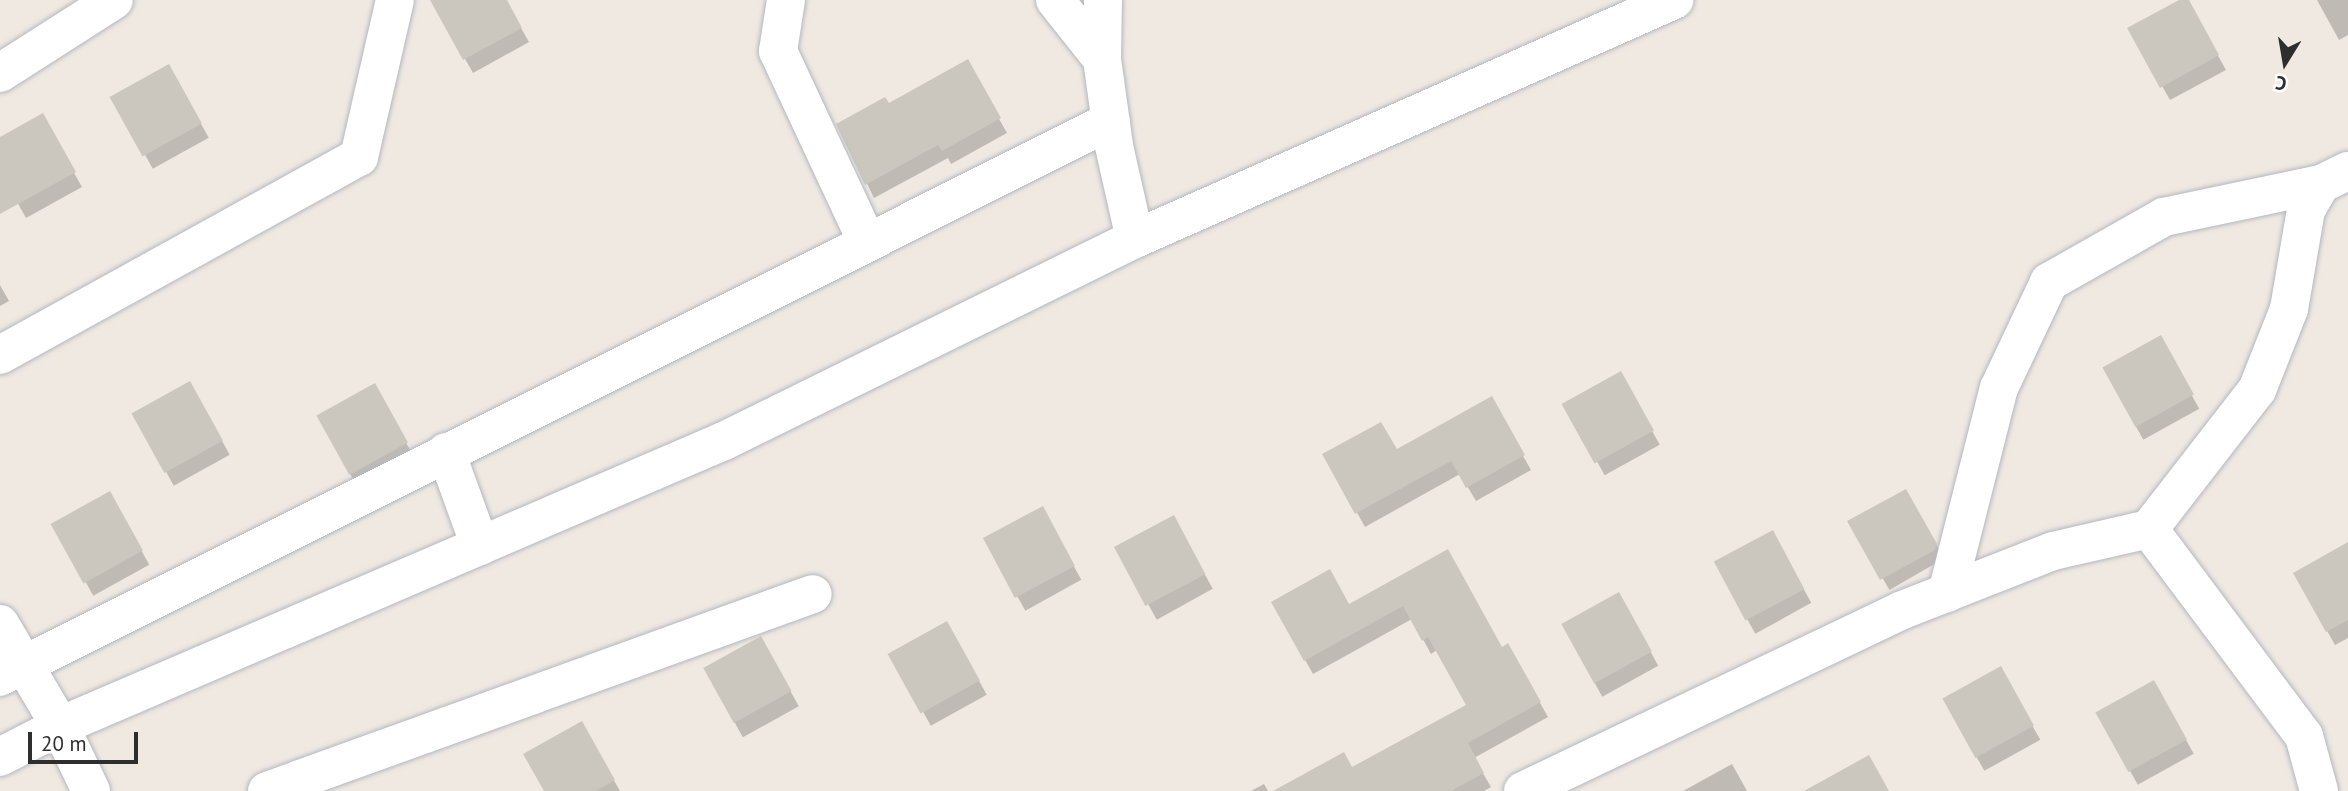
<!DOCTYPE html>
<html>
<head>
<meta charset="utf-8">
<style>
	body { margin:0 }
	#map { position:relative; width:2348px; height:791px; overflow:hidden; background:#efe9e1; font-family:"PT Sans",sans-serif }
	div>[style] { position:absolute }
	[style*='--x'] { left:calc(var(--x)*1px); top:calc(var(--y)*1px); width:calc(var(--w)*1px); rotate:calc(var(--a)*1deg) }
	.shadow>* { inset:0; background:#0003; transform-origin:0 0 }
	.building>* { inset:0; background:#cbc7bf; transform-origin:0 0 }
	.roads { filter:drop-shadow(0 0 2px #b4b7c1) drop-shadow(0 0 2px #b4b7c1) }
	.minor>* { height:38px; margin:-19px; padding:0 19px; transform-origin:19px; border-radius:19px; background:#fff }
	span { translate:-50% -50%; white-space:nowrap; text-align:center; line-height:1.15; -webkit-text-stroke:5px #fff; paint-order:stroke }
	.north { position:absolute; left:2250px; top:28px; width:70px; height:70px; -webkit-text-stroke:5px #fff; paint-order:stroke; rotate:191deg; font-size:19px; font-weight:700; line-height:28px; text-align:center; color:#2e2e2e }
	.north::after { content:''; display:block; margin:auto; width:24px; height:32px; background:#2e2e2e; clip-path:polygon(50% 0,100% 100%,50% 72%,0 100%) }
	.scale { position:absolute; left:28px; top:732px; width:110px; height:32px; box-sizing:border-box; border:4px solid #2e2e2e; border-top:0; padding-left:9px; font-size:21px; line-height:24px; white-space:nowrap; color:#2e2e2e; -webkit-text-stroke:5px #fff; paint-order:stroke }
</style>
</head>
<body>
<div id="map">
	<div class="shadow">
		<i style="clip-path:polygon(436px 0,505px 0,529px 42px,473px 73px,433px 2px)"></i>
		<i style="clip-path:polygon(2183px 0,2187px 0,2226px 70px,2170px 100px,2130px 29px)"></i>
		<i style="clip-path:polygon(2317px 0,2348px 0,2348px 35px,2339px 40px)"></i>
		<i style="clip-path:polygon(967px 62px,1007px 133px,951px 164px,948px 158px,874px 198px,838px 124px,888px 105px)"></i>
		<i style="left:169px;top:66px;width:82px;height:64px;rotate:61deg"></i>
		<i style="clip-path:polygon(42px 116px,82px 187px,26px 218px,0 171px,0 139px)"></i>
		<i style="clip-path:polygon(0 285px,9px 301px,0 306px)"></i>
		<i style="left:2160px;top:338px;width:81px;height:64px;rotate:61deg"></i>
		<i style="left:1620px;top:373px;width:82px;height:63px;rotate:61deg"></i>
		<i style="left:190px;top:383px;width:82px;height:64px;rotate:61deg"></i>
		<i style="left:374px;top:385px;width:81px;height:64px;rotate:61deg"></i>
		<i style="clip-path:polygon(1491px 399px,1531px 470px,1476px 501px,1460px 474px,1365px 527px,1325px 455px,1396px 451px)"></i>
		<i style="left:1905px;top:491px;width:78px;height:63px;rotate:60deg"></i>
		<i style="left:110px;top:494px;width:81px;height:64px;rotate:61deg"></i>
		<i style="left:1042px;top:509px;width:81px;height:64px;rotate:61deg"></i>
		<i style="left:1173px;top:517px;width:82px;height:64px;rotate:61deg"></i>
		<i style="left:1772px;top:532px;width:81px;height:64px;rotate:61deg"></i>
		<i style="clip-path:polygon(2348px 544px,2348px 638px,2335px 645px,2295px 574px)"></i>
		<i style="clip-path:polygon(1447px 551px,1502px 649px,1508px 646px,1548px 717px,1474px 758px,1491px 787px,1484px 791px,1277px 791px,1352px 770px,1468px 706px,1437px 650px,1431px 654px,1412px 619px,1313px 674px,1273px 603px,1348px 606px)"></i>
		<i style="left:1619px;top:595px;width:81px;height:64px;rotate:61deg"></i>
		<i style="left:947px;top:623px;width:82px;height:64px;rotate:61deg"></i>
		<i style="left:761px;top:638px;width:78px;height:64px;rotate:61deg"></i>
		<i style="left:2001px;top:669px;width:81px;height:64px;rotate:61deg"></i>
		<i style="left:2154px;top:682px;width:82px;height:64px;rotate:61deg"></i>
		<i style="clip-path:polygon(582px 724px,620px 791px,546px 791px)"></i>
		<i style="clip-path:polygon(1732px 764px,1747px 791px,1683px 791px)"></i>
		<i style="clip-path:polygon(1264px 784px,1268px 791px,1251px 791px)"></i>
	</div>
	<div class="building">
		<i style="clip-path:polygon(430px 0,507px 0,522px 28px,463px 60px)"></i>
		<i style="clip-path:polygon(2179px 0,2189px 0,2219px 55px,2160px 88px,2127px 28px)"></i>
		<i style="clip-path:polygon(968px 59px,1001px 118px,942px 151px,938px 145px,865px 185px,836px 124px,885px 97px,889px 103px)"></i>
		<i style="left:169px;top:64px;width:68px;height:68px;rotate:61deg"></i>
		<i style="clip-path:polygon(43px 113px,76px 172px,0 214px,0 137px)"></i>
		<i style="left:2161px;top:335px;width:68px;height:67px;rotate:61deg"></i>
		<i style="left:1621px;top:371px;width:68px;height:68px;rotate:61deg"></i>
		<i style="left:190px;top:381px;width:68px;height:67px;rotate:61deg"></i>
		<i style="left:375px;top:383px;width:68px;height:67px;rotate:61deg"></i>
		<i style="clip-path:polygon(1492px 396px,1525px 455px,1466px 488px,1451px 461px,1355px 514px,1322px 454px,1381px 422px,1397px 449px)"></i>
		<i style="clip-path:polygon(1906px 489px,1937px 544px,1935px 550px,1880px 580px,1847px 521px)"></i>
		<i style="left:110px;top:491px;width:68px;height:68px;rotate:61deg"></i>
		<i style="left:1043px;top:506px;width:68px;height:68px;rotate:62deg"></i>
		<i style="left:1174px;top:515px;width:67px;height:68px;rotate:62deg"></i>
		<i style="left:1773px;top:530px;width:67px;height:67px;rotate:62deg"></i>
		<i style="clip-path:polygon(2348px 542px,2348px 620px,2326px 632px,2293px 573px)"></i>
		<i style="clip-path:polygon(1448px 549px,1502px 647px,1508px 643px,1541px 702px,1468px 743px,1484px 773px,1451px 791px,1273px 791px,1344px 752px,1352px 767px,1466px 705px,1428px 637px,1422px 641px,1403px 606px,1304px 661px,1271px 602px,1330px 569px,1349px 604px)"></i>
		<i style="left:1619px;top:592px;width:68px;height:66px;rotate:61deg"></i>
		<i style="left:947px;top:621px;width:68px;height:68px;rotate:61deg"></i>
		<i style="left:761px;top:636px;width:63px;height:66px;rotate:61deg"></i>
		<i style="left:2001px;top:666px;width:68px;height:67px;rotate:61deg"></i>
		<i style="left:2154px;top:680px;width:68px;height:67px;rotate:61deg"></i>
		<i style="clip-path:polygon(582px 721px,615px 780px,596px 791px,544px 791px,523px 754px)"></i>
		<i style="clip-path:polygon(1869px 755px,1889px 791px,1804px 791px)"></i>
	</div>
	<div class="roads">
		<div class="minor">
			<i style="--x:786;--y:0;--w:52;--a:98.9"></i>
			<i style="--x:778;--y:51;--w:211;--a:65"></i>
			<i style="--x:1055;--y:0;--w:75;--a:51.5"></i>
			<i style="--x:1103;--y:0;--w:59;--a:91"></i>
			<i style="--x:1102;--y:59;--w:88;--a:82.1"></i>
			<i style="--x:1114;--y:146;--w:95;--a:77.3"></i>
			<i style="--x:0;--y:73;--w:135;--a:-32.6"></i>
			<i style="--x:0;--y:355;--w:410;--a:-28.9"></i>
			<i style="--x:359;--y:157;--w:161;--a:-77.1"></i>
			<i style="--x:446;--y:452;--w:100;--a:70.1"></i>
			<i style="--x:2149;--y:529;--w:176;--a:-52.2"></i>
			<i style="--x:2257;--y:390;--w:87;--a:-68.4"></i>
			<i style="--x:2289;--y:309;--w:100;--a:-80.3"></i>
			<i style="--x:2306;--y:210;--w:30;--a:-60"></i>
			<i style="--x:2321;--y:184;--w:30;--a:-26"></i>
			<i style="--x:1947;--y:593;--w:211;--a:-75.8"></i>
			<i style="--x:1999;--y:388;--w:117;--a:-64.7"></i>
			<i style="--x:2049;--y:282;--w:132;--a:-29.5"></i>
			<i style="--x:2164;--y:217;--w:160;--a:-11.9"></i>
			<i style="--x:0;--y:624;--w:118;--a:59.5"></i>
			<i style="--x:60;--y:726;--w:72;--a:64.5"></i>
			<i style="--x:0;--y:677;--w:1242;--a:-26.59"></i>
			<i style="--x:0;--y:757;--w:68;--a:-27.3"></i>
			<i style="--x:60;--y:726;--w:723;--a:-23.23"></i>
			<i style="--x:724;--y:441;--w:458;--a:-26.2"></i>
			<i style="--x:1135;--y:239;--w:590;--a:-23.91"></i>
			<i style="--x:267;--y:791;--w:580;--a:-19.84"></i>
			<i style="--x:1523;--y:791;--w:418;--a:-25.5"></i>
			<i style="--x:1900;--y:611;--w:164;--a:-21.4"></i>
			<i style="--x:2053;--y:551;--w:98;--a:-12.9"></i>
			<i style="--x:2149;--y:529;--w:259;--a:53.2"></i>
			<i style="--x:2304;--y:736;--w:57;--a:74.7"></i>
		</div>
	</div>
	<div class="north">С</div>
	<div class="scale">20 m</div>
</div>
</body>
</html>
